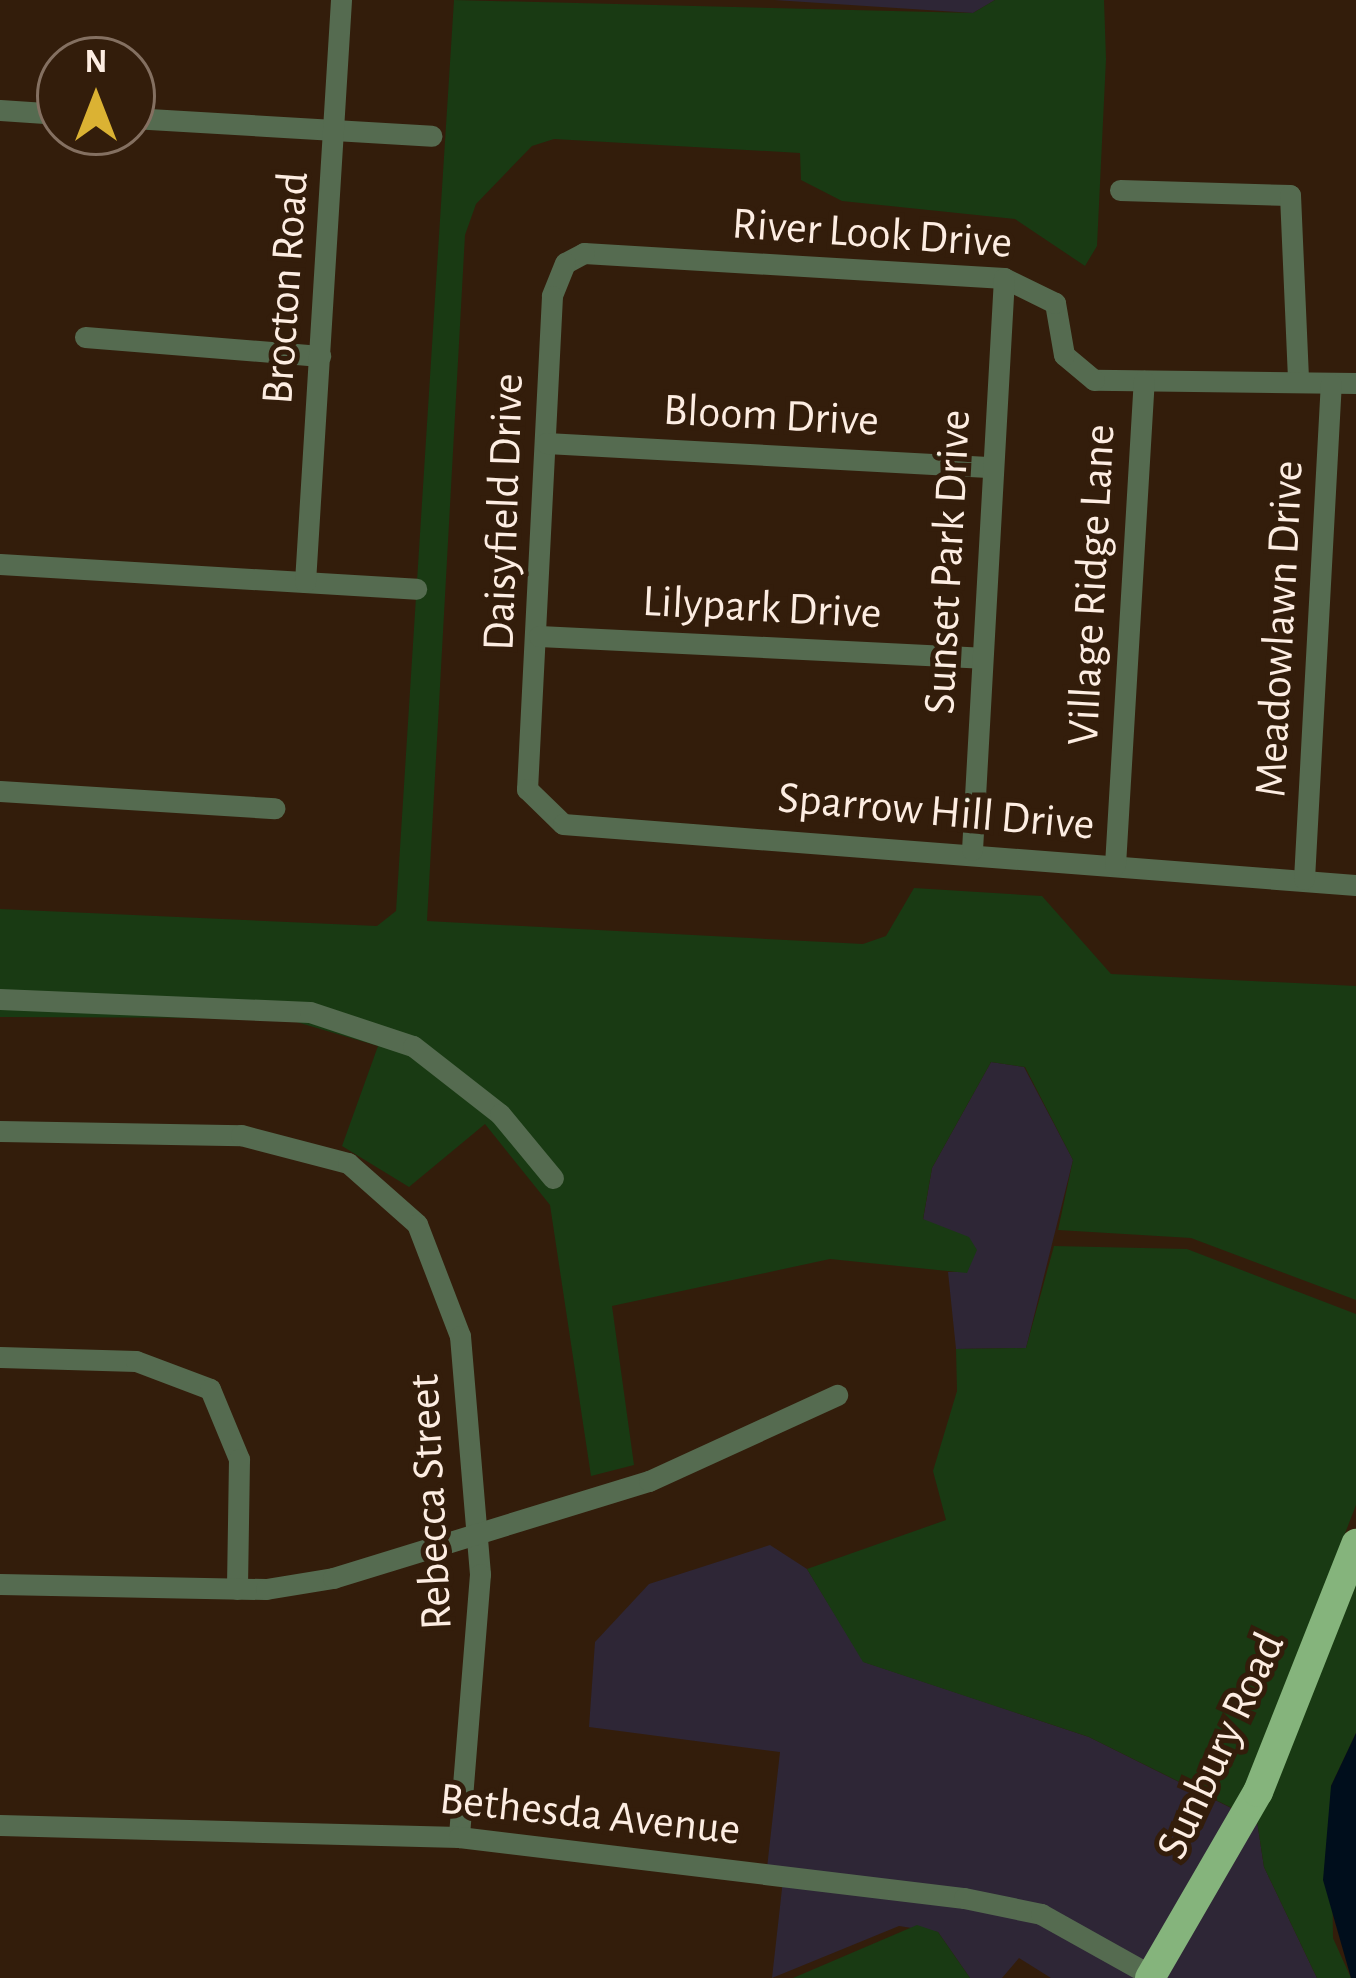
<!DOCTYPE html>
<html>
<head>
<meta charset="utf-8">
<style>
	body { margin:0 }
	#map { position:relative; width:1356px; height:1978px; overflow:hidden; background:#331d0b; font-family:"Alegreya Sans",sans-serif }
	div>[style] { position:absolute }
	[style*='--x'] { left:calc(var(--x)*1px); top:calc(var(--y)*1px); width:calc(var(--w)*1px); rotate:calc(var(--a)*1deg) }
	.commercial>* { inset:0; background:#2e2636 }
	.green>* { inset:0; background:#193a13 }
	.water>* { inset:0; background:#000e1c }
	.minor>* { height:21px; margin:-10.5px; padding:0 10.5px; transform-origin:10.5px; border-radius:10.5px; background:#556b50 }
	.primary>* { height:30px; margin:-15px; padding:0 15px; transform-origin:15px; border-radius:15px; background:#85b47c }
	span { translate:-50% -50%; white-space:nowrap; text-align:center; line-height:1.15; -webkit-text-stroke:10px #331d0b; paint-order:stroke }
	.street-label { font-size:45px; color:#fdede2 }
	.north { position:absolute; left:36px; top:36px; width:120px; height:120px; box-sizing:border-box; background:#331d0b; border:3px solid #847061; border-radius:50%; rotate:0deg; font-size:33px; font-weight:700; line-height:48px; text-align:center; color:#fdede2 }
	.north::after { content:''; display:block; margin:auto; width:42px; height:54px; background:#dbb233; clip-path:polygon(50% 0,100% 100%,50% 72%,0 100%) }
</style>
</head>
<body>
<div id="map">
	<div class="commercial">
		<i style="clip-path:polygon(774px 0,995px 0,973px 13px)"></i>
		<i style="clip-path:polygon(991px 1062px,1024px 1067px,1073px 1160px,1026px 1348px,956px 1349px,948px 1272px,967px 1272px,923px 1220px,932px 1168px)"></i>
		<i style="clip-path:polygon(770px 1545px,807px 1569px,864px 1662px,1089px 1737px,1257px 1821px,1264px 1867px,1317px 1978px,1051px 1978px,1019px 1958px,1002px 1978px,970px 1978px,938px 1932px,899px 1926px,772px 1978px,784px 1871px,767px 1868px,780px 1752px,589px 1727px,595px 1642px,649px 1584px)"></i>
	</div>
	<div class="green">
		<i style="clip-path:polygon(454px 0,973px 13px,995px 0,1104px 0,1106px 59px,1097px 246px,1085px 266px,1015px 219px,842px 201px,801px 180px,800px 153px,554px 139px,532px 146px,476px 204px,465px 235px,427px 921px,863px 944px,886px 936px,914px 888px,1042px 896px,1111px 974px,1356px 986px,1356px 1300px,1191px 1238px,1058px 1230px,1073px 1160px,1025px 1067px,991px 1062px,932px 1168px,923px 1219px,969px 1237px,977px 1250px,967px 1273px,830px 1259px,612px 1306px,634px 1465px,591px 1476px,550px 1205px,485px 1124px,409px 1187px,342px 1146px,378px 1046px,283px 1018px,0 1017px,0 909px,377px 926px,396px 911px)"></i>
		<i style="clip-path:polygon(1054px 1246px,1187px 1249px,1356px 1314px,1356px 1505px,1238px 1811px,1089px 1737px,863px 1662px,807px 1569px,946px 1520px,933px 1471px,957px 1391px,956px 1349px,1026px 1348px)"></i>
		<i style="clip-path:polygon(1356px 1572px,1356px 1733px,1331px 1786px,1333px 1938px,1351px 1978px,1317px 1978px,1264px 1867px,1257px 1821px)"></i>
		<i style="clip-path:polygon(917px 1925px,938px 1932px,970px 1978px,793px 1978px)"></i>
	</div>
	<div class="water">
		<i style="clip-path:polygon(1356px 1733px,1356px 1978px,1351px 1978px,1323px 1880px,1331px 1786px)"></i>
	</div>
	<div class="minor">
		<i style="--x:0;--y:110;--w:60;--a:3.8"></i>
		<i style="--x:132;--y:118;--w:300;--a:3.4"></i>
		<i style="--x:1120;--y:190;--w:170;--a:1.7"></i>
		<i style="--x:1290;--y:195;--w:183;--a:87.5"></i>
		<i style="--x:85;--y:337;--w:236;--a:4.6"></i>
		<i style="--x:1356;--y:383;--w:262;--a:-179.3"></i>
		<i style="--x:1094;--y:380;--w:39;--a:-140"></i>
		<i style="--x:1064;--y:355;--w:53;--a:-99.8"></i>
		<i style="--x:1055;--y:303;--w:57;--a:-153.9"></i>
		<i style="--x:1004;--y:278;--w:421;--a:-176.6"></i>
		<i style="--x:584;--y:253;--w:21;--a:152"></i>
		<i style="--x:565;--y:263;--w:35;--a:112"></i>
		<i style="--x:552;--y:296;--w:494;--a:92.9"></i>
		<i style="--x:527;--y:789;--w:50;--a:44.2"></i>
		<i style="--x:563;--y:824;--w:795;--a:4.4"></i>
		<i style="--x:546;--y:443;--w:447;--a:3.1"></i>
		<i style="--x:0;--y:564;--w:417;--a:3.4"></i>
		<i style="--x:305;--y:582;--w:583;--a:-86.46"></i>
		<i style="--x:539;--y:636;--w:443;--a:2.8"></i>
		<i style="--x:0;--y:791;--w:275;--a:3.6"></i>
		<i style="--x:972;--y:850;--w:573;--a:-86.8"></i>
		<i style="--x:1115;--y:865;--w:485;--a:-86.6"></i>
		<i style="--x:1304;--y:879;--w:496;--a:-86.9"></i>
		<i style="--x:0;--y:999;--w:310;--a:2.4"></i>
		<i style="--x:310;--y:1012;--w:108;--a:18.3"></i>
		<i style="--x:413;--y:1046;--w:110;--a:38"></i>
		<i style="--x:500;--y:1114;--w:83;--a:50.4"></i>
		<i style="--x:0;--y:1131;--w:241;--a:1"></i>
		<i style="--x:241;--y:1135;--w:111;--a:14.7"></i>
		<i style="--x:348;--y:1163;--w:92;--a:41.5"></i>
		<i style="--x:417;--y:1224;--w:120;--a:69"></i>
		<i style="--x:460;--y:1336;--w:239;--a:85.2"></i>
		<i style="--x:480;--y:1574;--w:264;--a:94.6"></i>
		<i style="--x:0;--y:1357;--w:136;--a:1.7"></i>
		<i style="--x:136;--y:1361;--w:79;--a:20.7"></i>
		<i style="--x:210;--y:1389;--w:76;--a:67.5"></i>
		<i style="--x:239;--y:1459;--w:130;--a:90.9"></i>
		<i style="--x:0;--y:1584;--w:266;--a:1.1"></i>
		<i style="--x:266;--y:1589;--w:68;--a:-9.3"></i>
		<i style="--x:333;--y:1578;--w:331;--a:-17.1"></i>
		<i style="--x:649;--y:1481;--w:207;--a:-24.6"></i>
		<i style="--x:0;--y:1825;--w:459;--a:1.5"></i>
		<i style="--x:459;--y:1837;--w:509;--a:6.89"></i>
		<i style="--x:964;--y:1898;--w:79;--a:11.7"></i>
		<i style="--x:1041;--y:1914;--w:127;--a:29.2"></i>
	</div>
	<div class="primary">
		<i style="--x:1150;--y:1978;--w:215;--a:-59.9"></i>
		<i style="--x:1258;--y:1792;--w:267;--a:-68.4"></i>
	</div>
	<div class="street-label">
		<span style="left:872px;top:234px;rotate:4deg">River Look Drive</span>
		<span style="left:286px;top:288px;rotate:-86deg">Brocton Road</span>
		<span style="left:771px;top:416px;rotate:3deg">Bloom Drive</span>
		<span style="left:504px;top:512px;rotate:-88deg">Daisyfield Drive</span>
		<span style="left:948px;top:562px;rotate:-87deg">Sunset Park Drive</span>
		<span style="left:1092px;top:585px;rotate:-87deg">Village Ridge Lane</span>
		<span style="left:762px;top:608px;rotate:3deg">Lilypark Drive</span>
		<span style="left:1280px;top:629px;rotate:-87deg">Meadowlawn Drive</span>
		<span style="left:936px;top:812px;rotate:5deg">Sparrow Hill Drive</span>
		<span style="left:431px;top:1502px;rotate:-93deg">Rebecca Street</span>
		<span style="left:1221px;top:1746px;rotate:-65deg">Sunbury Road</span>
		<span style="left:590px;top:1815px;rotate:6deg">Bethesda Avenue</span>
	</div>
	<div class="north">N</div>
</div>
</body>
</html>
